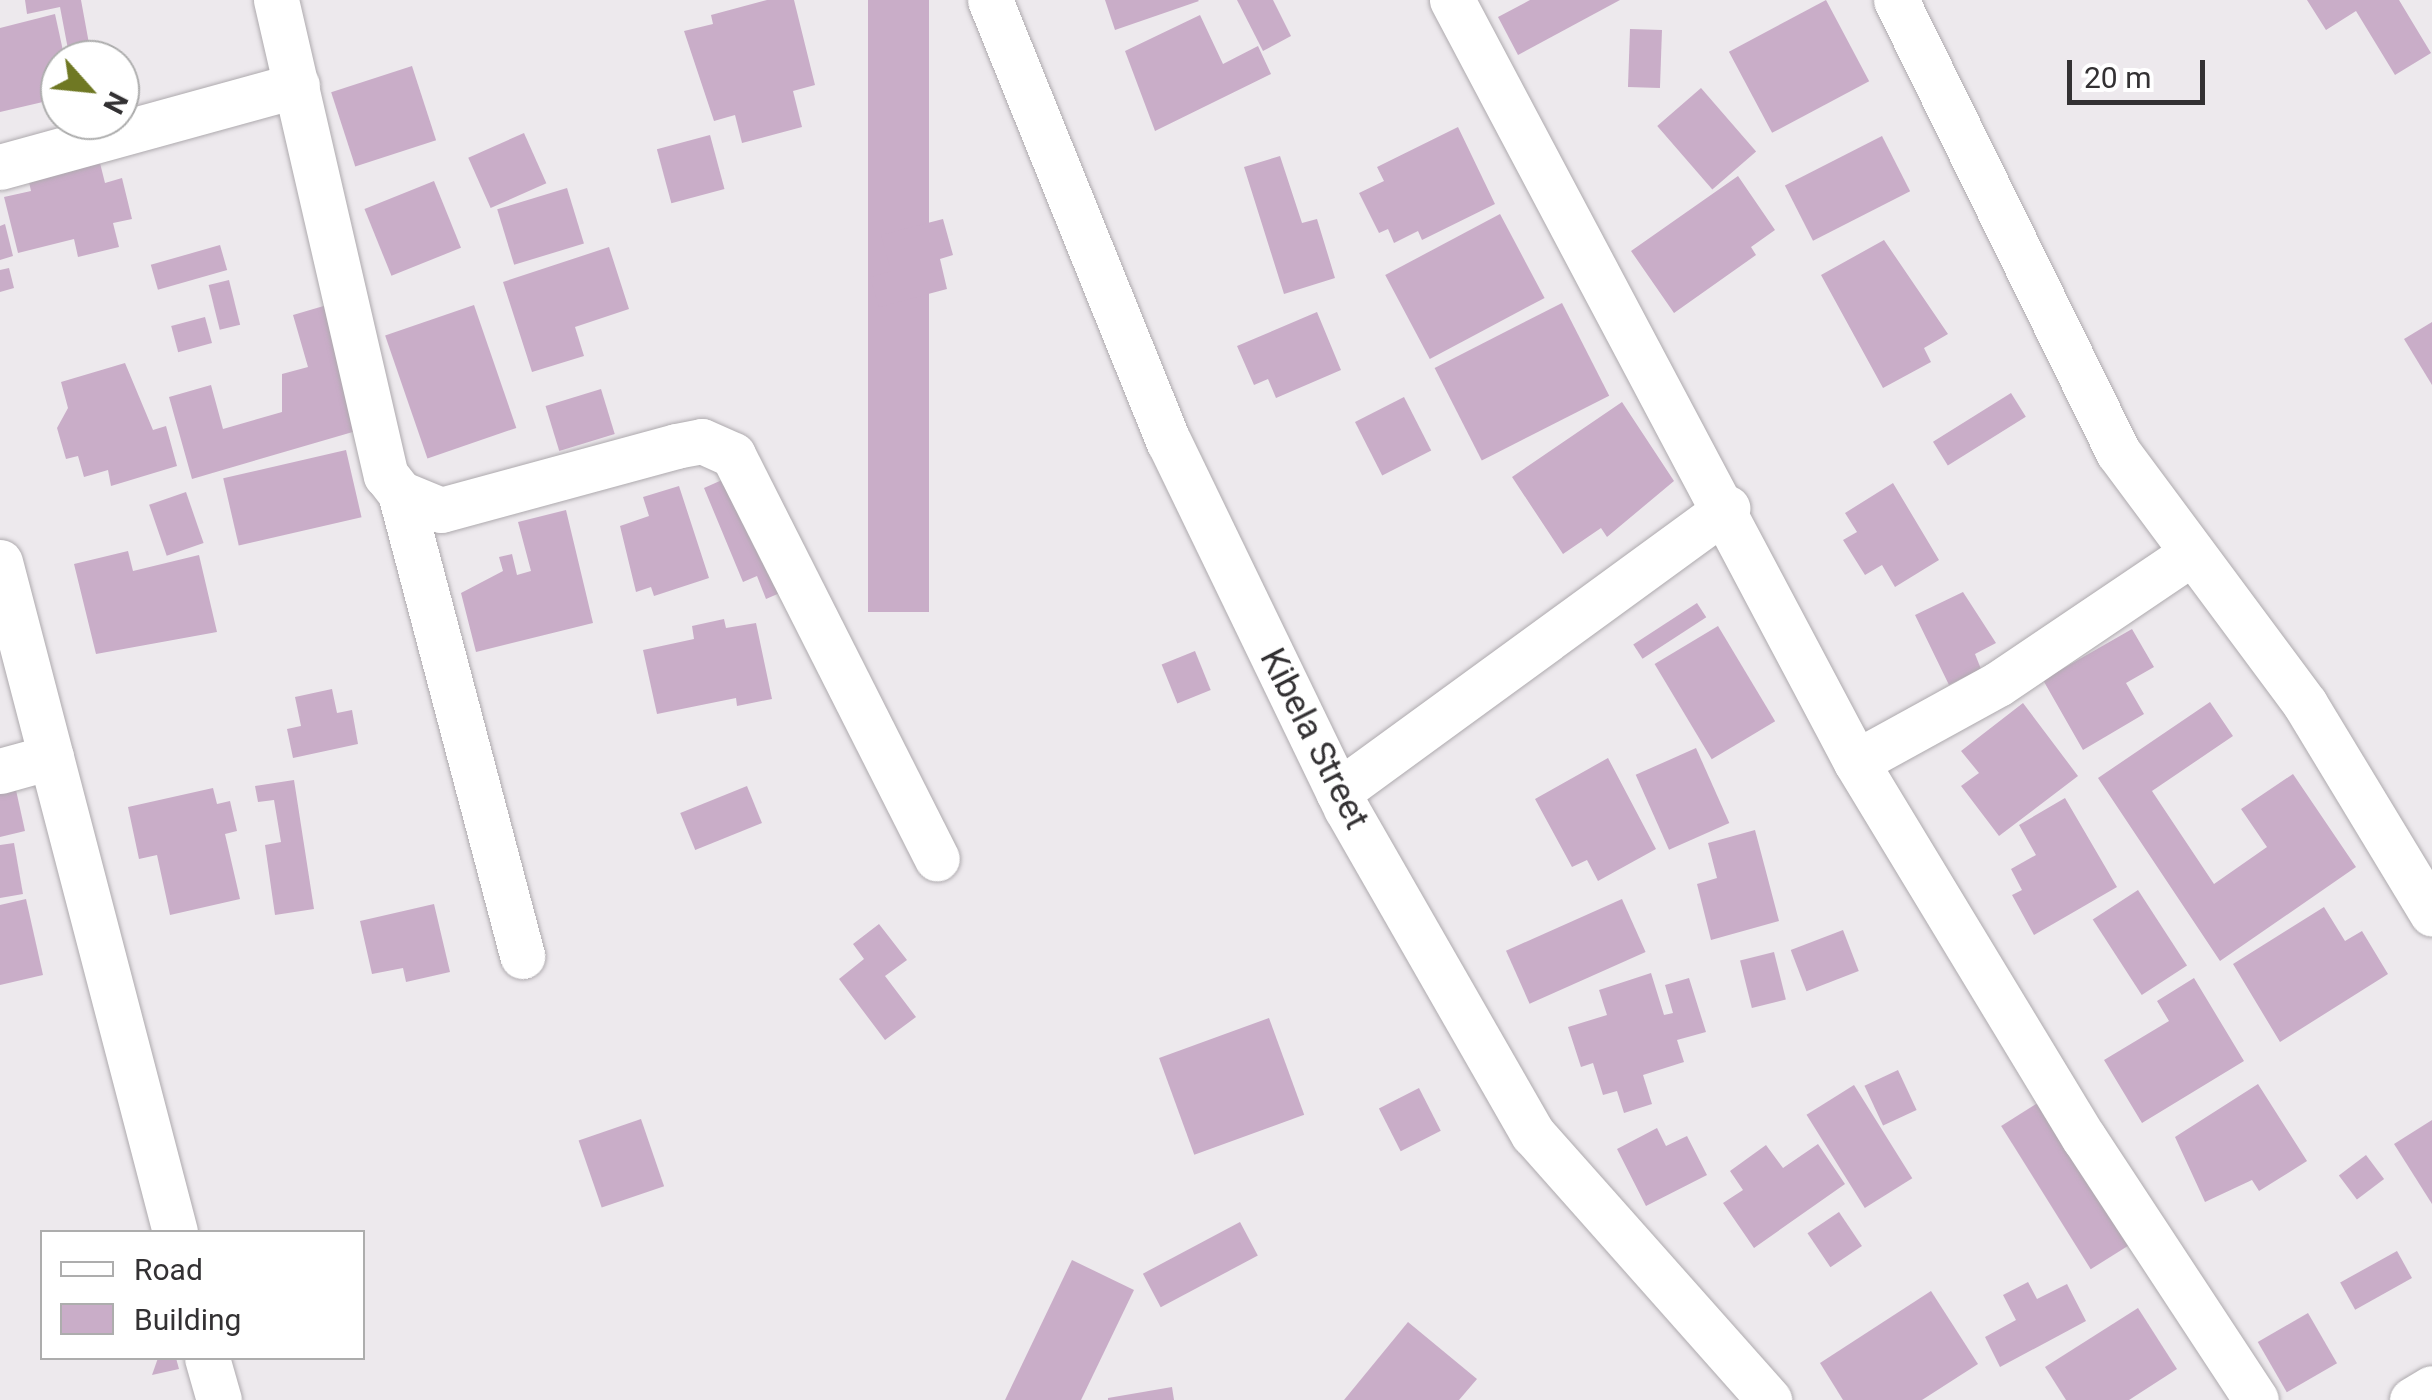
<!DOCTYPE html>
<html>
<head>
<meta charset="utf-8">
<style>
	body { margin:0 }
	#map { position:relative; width:2432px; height:1400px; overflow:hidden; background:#ede9ed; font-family:Roboto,sans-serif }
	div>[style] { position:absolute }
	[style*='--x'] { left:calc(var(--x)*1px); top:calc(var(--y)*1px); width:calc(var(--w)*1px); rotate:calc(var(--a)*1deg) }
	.building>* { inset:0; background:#c9adc8; transform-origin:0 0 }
	.roads { filter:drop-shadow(0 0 2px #aeaaae) drop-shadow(0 0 2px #aeaaae) }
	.minor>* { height:45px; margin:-22.5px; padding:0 22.5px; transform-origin:22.5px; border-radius:22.5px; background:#fff }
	span { translate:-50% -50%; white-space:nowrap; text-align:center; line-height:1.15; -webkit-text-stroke:8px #fff; paint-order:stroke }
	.street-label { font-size:35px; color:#333133 }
	.legend { position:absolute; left:40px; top:1230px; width:325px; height:130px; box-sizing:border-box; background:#fff; border:2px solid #adadad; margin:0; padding:12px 18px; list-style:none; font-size:30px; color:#333133 }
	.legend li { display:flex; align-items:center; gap:20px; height:50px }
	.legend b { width:50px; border:2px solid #adadad }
	.north { position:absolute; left:40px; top:40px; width:100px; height:100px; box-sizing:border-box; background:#fff; border:2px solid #adadad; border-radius:50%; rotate:117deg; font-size:28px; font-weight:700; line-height:40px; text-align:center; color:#333133 }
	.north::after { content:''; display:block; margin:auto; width:35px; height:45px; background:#6f7823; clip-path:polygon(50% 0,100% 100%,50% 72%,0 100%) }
	.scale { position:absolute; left:2067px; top:60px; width:138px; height:45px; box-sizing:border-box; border:5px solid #333133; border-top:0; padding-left:12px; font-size:30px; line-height:35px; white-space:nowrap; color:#333133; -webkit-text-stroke:8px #fff; paint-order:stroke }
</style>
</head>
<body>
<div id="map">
	<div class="building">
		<i style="clip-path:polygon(25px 0,81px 0,92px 60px,70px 60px,60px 7px,27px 14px)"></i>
		<i style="clip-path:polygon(767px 0,794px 0,815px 85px,793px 91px,802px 127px,742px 143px,735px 115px,714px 121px,684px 31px,713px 24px,711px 15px)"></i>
		<i style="left:868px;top:0;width:61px;height:612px"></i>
		<i style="clip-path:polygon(1105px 0,1198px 0,1199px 1px,1115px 30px)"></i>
		<i style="clip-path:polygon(1237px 0,1273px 0,1291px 36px,1263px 51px)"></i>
		<i style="clip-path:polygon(1530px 0,1620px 0,1518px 55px,1498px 17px)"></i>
		<i style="left:1826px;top:0;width:92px;height:110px;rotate:62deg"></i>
		<i style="clip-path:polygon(2307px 0,2399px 0,2431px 53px,2395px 75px,2356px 11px,2326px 30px)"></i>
		<i style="clip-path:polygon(55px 14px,65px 60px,60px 98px,0 112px,0 28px)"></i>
		<i style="clip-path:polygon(1200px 15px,1223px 64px,1258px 46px,1271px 74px,1155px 131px,1125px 51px)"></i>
		<i style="left:1630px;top:29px;width:32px;height:58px;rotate:2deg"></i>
		<i style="left:412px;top:66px;width:78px;height:85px;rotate:72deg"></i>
		<i style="left:1701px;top:88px;width:84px;height:58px;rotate:49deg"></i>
		<i style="clip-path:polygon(1458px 127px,1495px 204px,1422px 240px,1418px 231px,1394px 243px,1388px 229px,1379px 233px,1359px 193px,1384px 181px,1377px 167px)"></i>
		<i style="left:524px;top:133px;width:55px;height:61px;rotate:66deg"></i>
		<i style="left:710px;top:135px;width:56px;height:55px;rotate:75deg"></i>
		<i style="left:1882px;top:136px;width:62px;height:109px;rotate:63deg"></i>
		<i style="clip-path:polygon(98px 155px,105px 183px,122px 178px,132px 219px,113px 223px,119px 247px,78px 257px,74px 239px,18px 253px,4px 197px,31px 191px,27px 173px)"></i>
		<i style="clip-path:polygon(1280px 156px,1302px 223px,1317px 219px,1335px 278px,1284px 294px,1244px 167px)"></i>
		<i style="clip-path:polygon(1738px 176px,1775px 230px,1751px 247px,1756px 255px,1674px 313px,1631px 251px)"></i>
		<i style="left:434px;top:181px;width:72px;height:75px;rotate:68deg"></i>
		<i style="left:567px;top:188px;width:58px;height:73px;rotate:73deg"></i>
		<i style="left:1500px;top:214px;width:95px;height:130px;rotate:62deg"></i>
		<i style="clip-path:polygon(943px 219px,953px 255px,940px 259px,947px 289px,879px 307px,870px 277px,891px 271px,881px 235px)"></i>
		<i style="clip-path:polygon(5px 224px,13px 256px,0 260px,0 226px)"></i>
		<i style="clip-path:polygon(1884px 240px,1948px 334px,1924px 348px,1931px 362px,1883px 388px,1821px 275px)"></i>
		<i style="left:220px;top:245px;width:26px;height:72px;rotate:74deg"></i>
		<i style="clip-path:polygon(609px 247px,629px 309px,575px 327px,584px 356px,532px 372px,503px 282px)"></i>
		<i style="clip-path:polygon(9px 268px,14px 288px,0 292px,0 270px)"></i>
		<i style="left:229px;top:280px;width:46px;height:21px;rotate:76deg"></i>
		<i style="left:1562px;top:303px;width:104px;height:143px;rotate:63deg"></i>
		<i style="clip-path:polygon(327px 305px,363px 429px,192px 479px,169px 397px,211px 385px,223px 429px,282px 412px,282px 374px,308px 367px,293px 315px)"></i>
		<i style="left:474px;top:305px;width:130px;height:94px;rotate:71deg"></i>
		<i style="clip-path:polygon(1317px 312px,1341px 370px,1276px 398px,1268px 379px,1254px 385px,1237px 346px)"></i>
		<i style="left:205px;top:317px;width:27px;height:35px;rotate:75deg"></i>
		<i style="clip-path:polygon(2432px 322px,2432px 385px,2404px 339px)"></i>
		<i style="clip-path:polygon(125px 363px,153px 430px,166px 426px,177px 466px,111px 486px,108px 470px,84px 477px,78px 456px,66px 459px,57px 428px,68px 408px,61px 382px)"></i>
		<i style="left:601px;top:389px;width:47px;height:58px;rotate:73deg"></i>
		<i style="left:2011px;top:393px;width:28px;height:92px;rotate:58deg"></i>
		<i style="left:1404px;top:397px;width:60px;height:55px;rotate:63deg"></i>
		<i style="clip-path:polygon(1622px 402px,1674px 481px,1607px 537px,1601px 528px,1563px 554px,1512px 477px)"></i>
		<i style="left:346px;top:450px;width:69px;height:126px;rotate:77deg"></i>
		<i style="clip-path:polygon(740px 472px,789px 589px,766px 599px,757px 576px,743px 582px,704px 488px)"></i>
		<i style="clip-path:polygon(1893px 483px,1939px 560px,1895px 587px,1882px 565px,1865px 575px,1843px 540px,1857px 532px,1845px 513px)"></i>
		<i style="clip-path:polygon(679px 486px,709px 578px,654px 596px,651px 587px,636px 592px,620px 526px,649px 516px,643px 497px)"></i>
		<i style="left:186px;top:492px;width:54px;height:39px;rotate:71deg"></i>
		<i style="clip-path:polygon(566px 510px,593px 623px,476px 652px,461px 593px,503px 571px,499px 557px,512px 554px,517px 575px,531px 571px,518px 522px)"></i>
		<i style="clip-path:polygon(128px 551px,133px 571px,199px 555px,217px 632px,96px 654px,74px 564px)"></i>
		<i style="clip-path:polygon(1963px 592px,1996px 643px,1975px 654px,1981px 669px,1949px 685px,1915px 615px)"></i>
		<i style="left:1697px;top:603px;width:17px;height:76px;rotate:57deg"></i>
		<i style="clip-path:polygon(724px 619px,726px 628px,756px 623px,772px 699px,737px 706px,736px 698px,657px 714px,643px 650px,694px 639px,692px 626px)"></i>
		<i style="left:1718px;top:626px;width:111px;height:74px;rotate:59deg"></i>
		<i style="clip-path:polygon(2132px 629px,2154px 667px,2126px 683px,2144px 714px,2083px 750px,2043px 680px)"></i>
		<i style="left:1195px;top:651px;width:42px;height:36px;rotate:68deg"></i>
		<i style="clip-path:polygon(332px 689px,337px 713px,352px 710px,358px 744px,293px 758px,287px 729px,301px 726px,295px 697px)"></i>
		<i style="clip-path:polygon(2210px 702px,2233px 736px,2152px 791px,2214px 884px,2267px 847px,2241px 809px,2293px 774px,2356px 867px,2220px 961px,2098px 778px)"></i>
		<i style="clip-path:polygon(2023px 703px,2078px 776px,1999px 836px,1961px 786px,1979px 773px,1961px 751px)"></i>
		<i style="left:1696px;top:748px;width:82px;height:66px;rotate:66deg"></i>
		<i style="clip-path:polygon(1608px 758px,1656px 849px,1598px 881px,1587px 860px,1572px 867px,1535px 799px)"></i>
		<i style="clip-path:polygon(294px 780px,314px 909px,275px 915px,265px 845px,281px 842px,274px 800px,258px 802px,255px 786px)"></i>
		<i style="clip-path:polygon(14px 781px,25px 831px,0 837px,0 785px)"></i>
		<i style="left:747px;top:786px;width:40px;height:72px;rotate:68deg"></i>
		<i style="clip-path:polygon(213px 788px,217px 804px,230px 801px,237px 831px,225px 834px,240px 899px,170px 915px,157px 855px,139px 859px,128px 807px)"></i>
		<i style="clip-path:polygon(2065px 798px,2117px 887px,2034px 935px,2012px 895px,2022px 890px,2011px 869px,2036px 855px,2019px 825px)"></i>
		<i style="clip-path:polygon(1755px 830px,1779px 921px,1711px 940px,1697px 884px,1717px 878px,1708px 843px)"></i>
		<i style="clip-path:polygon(14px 843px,23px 894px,0 898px,0 845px)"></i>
		<i style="left:2138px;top:890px;width:90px;height:54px;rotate:57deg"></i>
		<i style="clip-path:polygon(26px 899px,43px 975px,0 985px,0 905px)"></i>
		<i style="left:1622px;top:899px;width:58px;height:127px;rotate:66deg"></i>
		<i style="clip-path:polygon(434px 904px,450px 972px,406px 982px,403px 968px,372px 974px,360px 921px)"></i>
		<i style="clip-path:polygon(2324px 907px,2345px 941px,2362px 931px,2388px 974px,2280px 1042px,2233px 964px)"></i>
		<i style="clip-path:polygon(879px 924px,907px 960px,885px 976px,916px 1017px,885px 1040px,839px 979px,864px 959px,853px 944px)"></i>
		<i style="left:1843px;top:930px;width:44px;height:56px;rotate:69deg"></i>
		<i style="left:1774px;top:952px;width:49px;height:35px;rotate:76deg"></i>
		<i style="clip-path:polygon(1651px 973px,1664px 1015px,1673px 1013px,1665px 985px,1689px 978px,1706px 1032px,1677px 1040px,1684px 1062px,1643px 1075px,1652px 1104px,1624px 1113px,1617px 1091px,1603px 1095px,1593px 1063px,1581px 1067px,1568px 1027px,1607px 1015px,1599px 990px)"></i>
		<i style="clip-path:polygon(2194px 978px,2244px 1061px,2142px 1123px,2104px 1060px,2169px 1021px,2157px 1001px)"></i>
		<i style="left:1269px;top:1018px;width:103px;height:117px;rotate:70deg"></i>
		<i style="left:1898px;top:1070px;width:44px;height:37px;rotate:65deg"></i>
		<i style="clip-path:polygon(2258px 1084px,2307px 1161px,2259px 1191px,2252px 1180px,2205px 1202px,2175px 1137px)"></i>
		<i style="left:1854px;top:1085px;width:110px;height:56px;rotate:58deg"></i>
		<i style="left:1419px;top:1088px;width:48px;height:45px;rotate:63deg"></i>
		<i style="left:2041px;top:1101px;width:169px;height:47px;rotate:58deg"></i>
		<i style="left:641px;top:1119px;width:71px;height:66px;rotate:71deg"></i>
		<i style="clip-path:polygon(2432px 1120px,2432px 1204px,2394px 1144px)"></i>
		<i style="clip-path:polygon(1657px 1128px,1666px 1146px,1687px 1136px,1707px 1175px,1646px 1206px,1617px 1149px)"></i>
		<i style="clip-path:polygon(1818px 1144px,1845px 1184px,1754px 1248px,1723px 1203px,1743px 1190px,1730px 1171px,1766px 1145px,1783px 1168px)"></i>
		<i style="left:2366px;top:1155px;width:30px;height:34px;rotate:53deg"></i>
		<i style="left:1839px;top:1212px;width:41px;height:38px;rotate:56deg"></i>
		<i style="left:1240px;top:1222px;width:38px;height:110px;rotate:62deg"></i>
		<i style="left:2397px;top:1251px;width:31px;height:65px;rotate:61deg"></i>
		<i style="clip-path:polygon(1072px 1260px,1134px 1290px,1081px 1400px,1005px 1400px)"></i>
		<i style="clip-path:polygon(2028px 1282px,2037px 1299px,2067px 1284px,2086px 1321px,2000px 1367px,1985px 1337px,2016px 1320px,2003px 1295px)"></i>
		<i style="clip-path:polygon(1931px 1291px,1978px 1364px,1922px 1400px,1843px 1400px,1820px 1363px)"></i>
		<i style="clip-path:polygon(2138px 1308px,2177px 1369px,2129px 1400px,2066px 1400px,2045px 1367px)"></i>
		<i style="left:2308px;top:1313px;width:58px;height:58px;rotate:60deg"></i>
		<i style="clip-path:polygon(1408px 1322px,1477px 1379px,1459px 1400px,1344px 1400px)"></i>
		<i style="clip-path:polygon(158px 1358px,176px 1358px,179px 1369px,152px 1375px)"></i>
		<i style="clip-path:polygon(1172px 1387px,1174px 1400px,1108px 1400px,1108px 1398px)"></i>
	</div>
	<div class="roads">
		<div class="minor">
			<i style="--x:276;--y:0;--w:488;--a:77"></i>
			<i style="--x:386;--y:475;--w:23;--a:52"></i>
			<i style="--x:400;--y:493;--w:44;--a:22.5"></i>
			<i style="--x:441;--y:510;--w:244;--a:-15.2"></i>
			<i style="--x:676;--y:446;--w:26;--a:-11"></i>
			<i style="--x:702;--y:441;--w:34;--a:24"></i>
			<i style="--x:733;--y:455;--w:452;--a:63.2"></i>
			<i style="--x:990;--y:0;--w:477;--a:68"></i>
			<i style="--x:1169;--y:442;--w:407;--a:64.2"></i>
			<i style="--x:1346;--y:808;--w:376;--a:60.2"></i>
			<i style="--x:1533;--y:1134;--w:356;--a:48.4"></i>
			<i style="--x:1452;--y:0;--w:862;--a:62.07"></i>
			<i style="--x:1856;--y:762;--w:440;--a:58.8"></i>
			<i style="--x:2084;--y:1138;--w:313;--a:56.7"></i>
			<i style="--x:1896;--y:0;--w:504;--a:63.84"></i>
			<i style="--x:2118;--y:452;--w:314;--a:53.4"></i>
			<i style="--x:2305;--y:704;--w:245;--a:58.8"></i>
			<i style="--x:0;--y:167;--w:308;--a:-15.4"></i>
			<i style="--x:400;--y:493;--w:479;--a:75.2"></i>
			<i style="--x:0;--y:562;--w:692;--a:75.36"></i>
			<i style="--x:1856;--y:762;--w:162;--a:-28.8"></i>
			<i style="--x:1998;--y:684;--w:233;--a:-34"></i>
			<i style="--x:0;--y:771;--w:53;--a:-15.4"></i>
			<i style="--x:1338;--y:792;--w:482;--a:-36.1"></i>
			<i style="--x:207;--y:1358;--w:44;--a:74.1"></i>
			<i style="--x:2412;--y:1400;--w:23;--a:-31"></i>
		</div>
	</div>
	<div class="street-label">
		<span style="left:1314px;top:739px;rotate:63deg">Kibela Street</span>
	</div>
	<ul class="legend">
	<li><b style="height:12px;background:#fff"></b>Road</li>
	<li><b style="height:28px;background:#c9adc8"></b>Building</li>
	</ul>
	<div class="north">N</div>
	<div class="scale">20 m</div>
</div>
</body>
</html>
